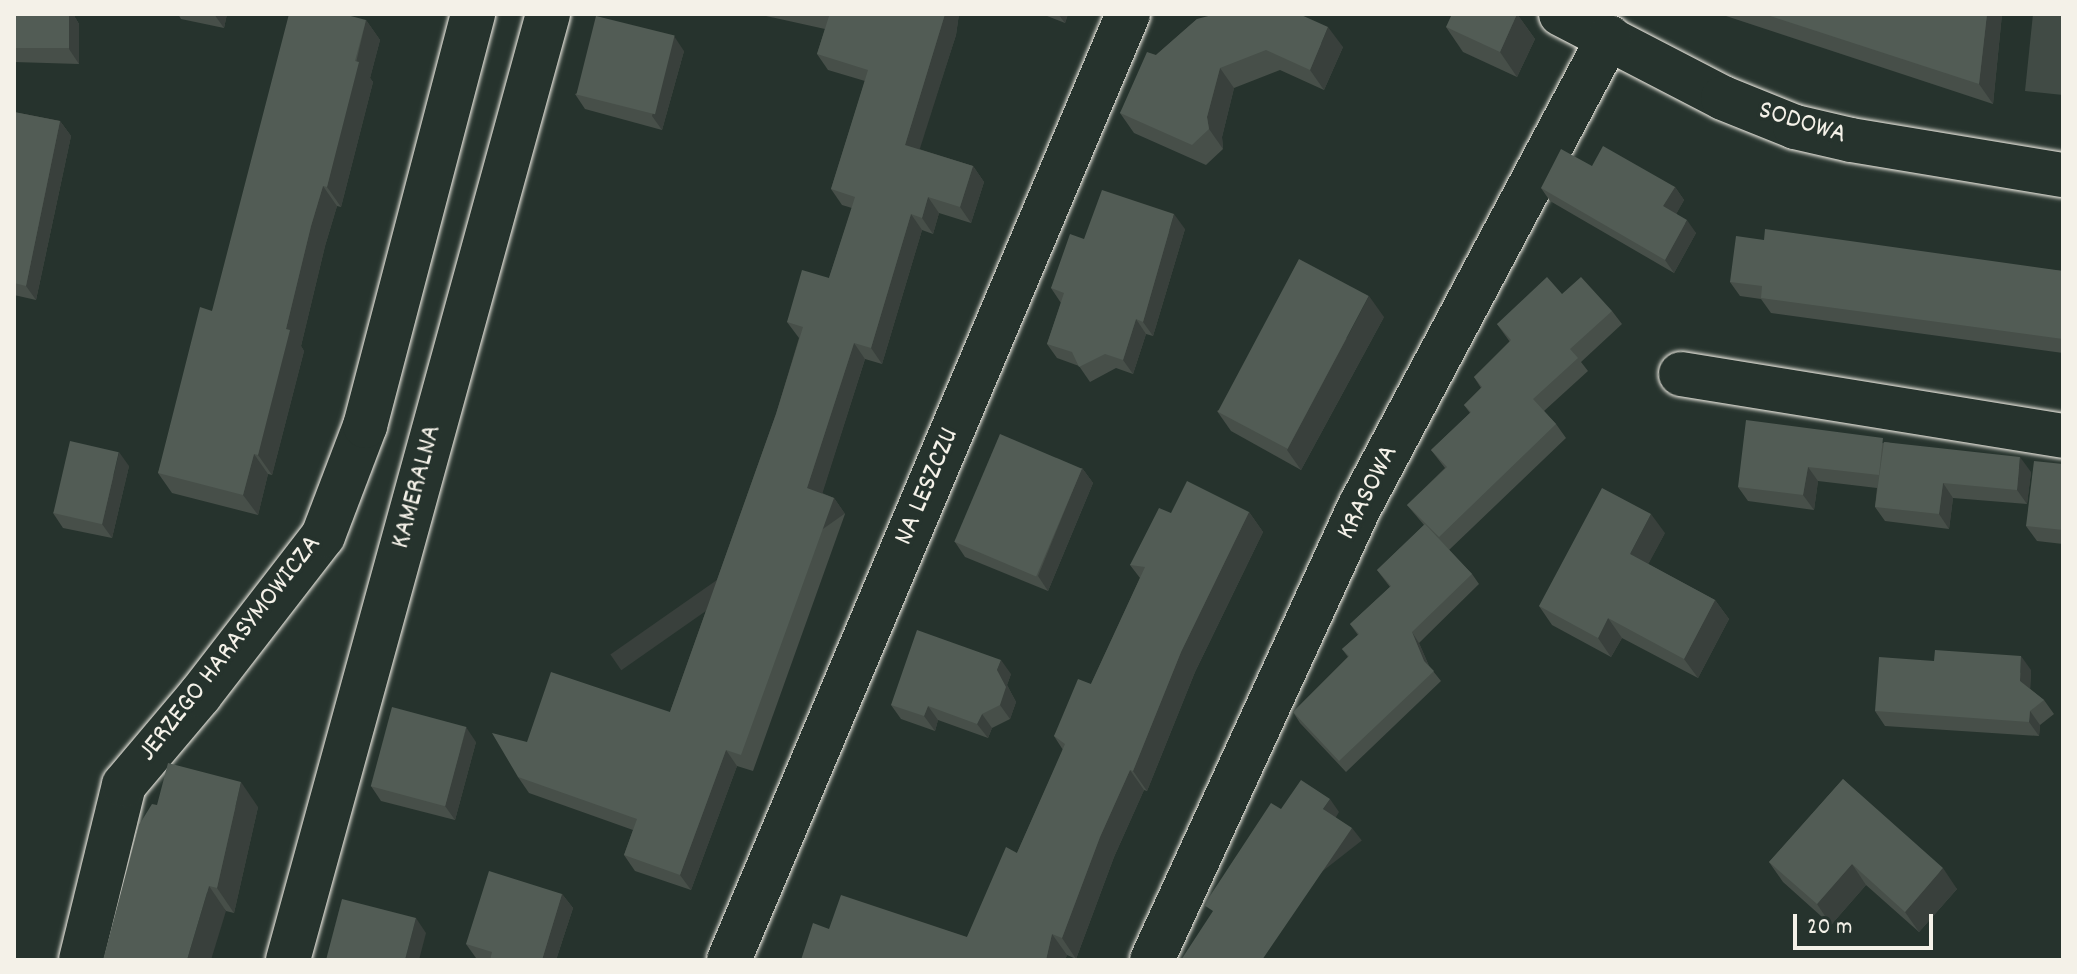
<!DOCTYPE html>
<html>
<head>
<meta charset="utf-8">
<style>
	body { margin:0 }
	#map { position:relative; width:2077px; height:974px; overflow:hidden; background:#26332d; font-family:Dekko,sans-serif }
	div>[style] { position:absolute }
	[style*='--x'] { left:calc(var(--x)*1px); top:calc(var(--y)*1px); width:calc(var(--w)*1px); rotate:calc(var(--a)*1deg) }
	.green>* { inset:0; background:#414b45 }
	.roads { filter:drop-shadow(0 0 2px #f4f1e8) drop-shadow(0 0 2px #f4f1e8) }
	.street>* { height:44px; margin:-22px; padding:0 22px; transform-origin:22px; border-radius:22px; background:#26332d }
	.wall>* { inset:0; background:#474f49 }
	.shaded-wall>* { inset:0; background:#39403c; transform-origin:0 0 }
	.building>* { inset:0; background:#525c55; transform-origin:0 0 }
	span { translate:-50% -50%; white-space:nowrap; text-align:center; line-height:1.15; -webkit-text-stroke:7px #26332d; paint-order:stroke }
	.street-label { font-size:28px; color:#f4f1e8 }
	.frame { position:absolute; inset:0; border:16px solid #f4f1e8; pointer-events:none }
	.scale { position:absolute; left:1793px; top:914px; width:140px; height:36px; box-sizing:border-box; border:4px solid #f4f1e8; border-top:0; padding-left:10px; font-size:24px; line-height:28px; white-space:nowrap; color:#f4f1e8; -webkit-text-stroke:6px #26332d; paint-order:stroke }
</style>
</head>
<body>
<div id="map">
	<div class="green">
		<i style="clip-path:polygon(2033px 14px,2063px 14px,2063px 95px,2025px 91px)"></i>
	</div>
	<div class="roads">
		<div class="street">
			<i style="--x:1561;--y:14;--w:182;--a:27.4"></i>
			<i style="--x:1723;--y:98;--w:78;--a:21.9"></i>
			<i style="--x:1795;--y:127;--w:57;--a:13.1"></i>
			<i style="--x:1851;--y:140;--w:215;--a:9.4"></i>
			<i style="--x:1681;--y:374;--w:387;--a:9.2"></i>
			<i style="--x:81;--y:960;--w:180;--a:-76.2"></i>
			<i style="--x:124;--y:785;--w:118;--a:-49.8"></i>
			<i style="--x:200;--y:695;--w:201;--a:-52.3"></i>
			<i style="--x:323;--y:536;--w:118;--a:-69.1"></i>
			<i style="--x:365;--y:426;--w:426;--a:-75.3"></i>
			<i style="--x:288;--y:960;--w:981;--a:-74.63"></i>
			<i style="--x:729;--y:960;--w:1027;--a:-67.13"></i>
			<i style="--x:1152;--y:960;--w:499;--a:-65.4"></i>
			<i style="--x:1360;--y:506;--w:531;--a:-62.04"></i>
		</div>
	</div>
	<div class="wall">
		<i style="clip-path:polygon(14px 14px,73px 14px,79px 24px,79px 64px,14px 62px)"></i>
		<i style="clip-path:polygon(178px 14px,227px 14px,224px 28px,181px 19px)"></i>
		<i style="clip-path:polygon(757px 14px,959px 14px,956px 35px,919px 149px,973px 166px,984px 182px,971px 223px,939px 213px,933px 234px,922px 230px,882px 364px,865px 359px,822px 493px,834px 498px,845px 514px,753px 771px,737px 766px,691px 890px,635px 871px,624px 855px,633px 830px,529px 793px,518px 777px,527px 742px,670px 712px,776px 414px,799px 338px,787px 322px,829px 278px,852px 208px,842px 205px,831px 189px,865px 81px,828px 70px,817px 54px,825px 29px)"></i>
		<i style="clip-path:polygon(1042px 14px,1068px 14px,1065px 23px)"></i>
		<i style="clip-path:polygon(1517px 14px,1535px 39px,1517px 77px,1463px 52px,1446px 27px)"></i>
		<i style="clip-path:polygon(1720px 14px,2002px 14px,1993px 104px)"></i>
		<i style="clip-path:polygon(1197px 19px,1343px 47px,1324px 90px,1280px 70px,1234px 88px,1222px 137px,1223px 149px,1206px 165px,1134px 133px,1120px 113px,1156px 55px)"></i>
		<i style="clip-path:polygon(366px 20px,380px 40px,370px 78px,373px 82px,341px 207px,337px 206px,325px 246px,301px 346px,304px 351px,272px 475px,268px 474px,258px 515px,172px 493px,158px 473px,212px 311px)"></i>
		<i style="clip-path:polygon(684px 51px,662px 130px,585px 109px,575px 94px)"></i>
		<i style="clip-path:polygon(14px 112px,60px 121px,71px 136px,36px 300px,14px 295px)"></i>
		<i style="clip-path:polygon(1592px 166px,1675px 187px,1684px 200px,1676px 214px,1696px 233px,1674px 273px,1550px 201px,1541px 188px)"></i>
		<i style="clip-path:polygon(1185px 229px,1153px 336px,1146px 334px,1133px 374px,1116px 368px,1090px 382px,1079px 366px,1057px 358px,1047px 344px,1061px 303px,1051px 288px,1084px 239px)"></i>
		<i style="clip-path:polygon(1764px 240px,2063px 271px,2063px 353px,1771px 313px,1761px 299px,1740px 296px,1730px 282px)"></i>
		<i style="clip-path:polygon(1562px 294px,1612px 311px,1622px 324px,1581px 362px,1588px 371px,1544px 411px,1556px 424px,1566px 438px,1449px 550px,1472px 574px,1479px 584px,1419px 643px,1429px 666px,1441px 681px,1346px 772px,1300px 723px,1293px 712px,1348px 657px,1342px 649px,1358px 635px,1350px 624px,1390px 587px,1377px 570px,1424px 525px,1407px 505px,1445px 468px,1431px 450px,1470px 413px,1464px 405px,1481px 388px,1474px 377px,1510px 342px,1497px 324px)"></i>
		<i style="clip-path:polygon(1384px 317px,1301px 470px,1231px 431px,1217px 411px)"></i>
		<i style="clip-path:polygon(1886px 442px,2031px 472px,2027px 504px,1953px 498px,1949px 529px,1885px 521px,1875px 507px,1877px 488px,1818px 481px,1814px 510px,1748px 501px,1738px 487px)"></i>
		<i style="clip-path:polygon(2063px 464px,2063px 544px,2037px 541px,2026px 526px)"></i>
		<i style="clip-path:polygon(129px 466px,112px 538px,63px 528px,53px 513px)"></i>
		<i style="clip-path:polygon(1082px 468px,1093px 483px,1048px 591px,965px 557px,955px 542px)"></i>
		<i style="clip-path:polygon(1249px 512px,1263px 532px,1195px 672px,1147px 791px,1144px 790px,1114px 857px,1076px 959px,1067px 955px,1065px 960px,801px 960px,829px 929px,967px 937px,1017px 853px,1063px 750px,1054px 736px,1091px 684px,1140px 578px,1130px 565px,1171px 513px)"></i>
		<i style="clip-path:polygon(1665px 533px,1648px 564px,1715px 600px,1729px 619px,1698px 678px,1622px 638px,1611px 657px,1552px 625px,1539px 606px)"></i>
		<i style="clip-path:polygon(2031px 670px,2030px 689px,2044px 700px,2054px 714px,2040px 725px,2039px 736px,1885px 726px,1875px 711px)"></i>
		<i style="clip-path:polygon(1011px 674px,1007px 685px,1016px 702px,1010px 719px,992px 728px,988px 738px,938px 720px,935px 731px,901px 719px,891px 705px)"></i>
		<i style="clip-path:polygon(476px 742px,455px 820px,381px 801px,371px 786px)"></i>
		<i style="clip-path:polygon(1843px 779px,1957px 889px,1919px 932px,1866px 885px,1831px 925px,1783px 882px,1769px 862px)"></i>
		<i style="clip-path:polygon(157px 805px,258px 807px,234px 913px,226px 911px,139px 825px)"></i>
		<i style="clip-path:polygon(562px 894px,573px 908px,556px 960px,481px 960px,476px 958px,466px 944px)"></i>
	</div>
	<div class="shaded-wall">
		<i style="clip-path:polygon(69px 14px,73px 14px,79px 24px,79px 64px,69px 49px)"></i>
		<i style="clip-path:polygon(214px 14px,227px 14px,224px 28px)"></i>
		<i style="clip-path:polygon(945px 14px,959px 14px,956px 35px,916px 161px,905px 145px)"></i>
		<i style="clip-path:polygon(1058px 14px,1068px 14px,1065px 23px)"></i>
		<i style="clip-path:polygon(1517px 14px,1535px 39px,1517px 77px,1500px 52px)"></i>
		<i style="clip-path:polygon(1987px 14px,2002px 14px,1993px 104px,1979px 84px)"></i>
		<i style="clip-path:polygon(366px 20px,380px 40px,370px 78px,373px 82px,341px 207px,327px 187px)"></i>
		<i style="clip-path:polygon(1328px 27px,1343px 47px,1324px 90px,1310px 70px)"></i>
		<i style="clip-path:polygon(674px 36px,684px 51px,662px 130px,652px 116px)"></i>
		<i style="clip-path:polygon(1220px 68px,1234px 88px,1222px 137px,1223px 149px,1209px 129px,1207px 117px)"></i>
		<i style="clip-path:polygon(60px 121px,71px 136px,36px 300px,26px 286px)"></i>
		<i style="clip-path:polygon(973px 166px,984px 182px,971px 223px,960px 207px)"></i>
		<i style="clip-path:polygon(323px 186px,337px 206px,325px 246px,301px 346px,304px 351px,272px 475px,258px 455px,286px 329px,311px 226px)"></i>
		<i style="clip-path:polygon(1675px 187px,1684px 200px,1673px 220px,1663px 206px)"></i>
		<i style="clip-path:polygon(928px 197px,939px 213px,933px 234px,922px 218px)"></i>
		<i style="clip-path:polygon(911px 214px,922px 230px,882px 364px,871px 348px)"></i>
		<i style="clip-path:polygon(1174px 214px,1185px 229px,1153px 336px,1143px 322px)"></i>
		<i style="clip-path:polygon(1687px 220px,1696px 233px,1674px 273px,1665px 260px)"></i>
		<i style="clip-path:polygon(1369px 296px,1384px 317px,1301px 470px,1287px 450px)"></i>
		<i style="clip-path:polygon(1136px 319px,1146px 334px,1133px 374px,1123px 360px)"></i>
		<i style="clip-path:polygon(854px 343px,865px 359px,819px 504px,807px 488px)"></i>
		<i style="clip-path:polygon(119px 452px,129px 466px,112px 538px,102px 524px)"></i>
		<i style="clip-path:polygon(254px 454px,268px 474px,258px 515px,243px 495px)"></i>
		<i style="clip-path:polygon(2020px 457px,2031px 472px,2027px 504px,2017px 490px)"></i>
		<i style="clip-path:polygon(1808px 467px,1818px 481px,1814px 510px,1803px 495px)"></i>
		<i style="clip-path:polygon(1082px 468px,1093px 483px,1048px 591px,1038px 576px)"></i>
		<i style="clip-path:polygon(1943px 483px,1953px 498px,1949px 529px,1939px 514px)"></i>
		<i style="left:834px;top:498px;width:19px;height:273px;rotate:55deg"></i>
		<i style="clip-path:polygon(1249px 512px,1263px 532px,1195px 672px,1147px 791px,1133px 771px,1181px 652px)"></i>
		<i style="clip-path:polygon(1651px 514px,1665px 533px,1643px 574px,1630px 554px)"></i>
		<i style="clip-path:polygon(1715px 600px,1729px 619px,1698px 678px,1684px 659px)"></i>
		<i style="clip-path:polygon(1608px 618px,1622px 638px,1611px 657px,1598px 638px)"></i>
		<i style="clip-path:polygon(1412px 632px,1419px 643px,1431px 671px,1424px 661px)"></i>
		<i style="clip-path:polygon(2021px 656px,2031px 670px,2030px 695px,2020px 681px)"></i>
		<i style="clip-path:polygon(1001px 660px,1011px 674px,1007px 685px,1016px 702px,1010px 719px,1000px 705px,997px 670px)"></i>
		<i style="clip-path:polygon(928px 706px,938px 720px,935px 731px,924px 716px)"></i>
		<i style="clip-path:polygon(2030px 711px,2040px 725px,2039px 736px,2029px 722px)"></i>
		<i style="clip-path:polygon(982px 714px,992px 728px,988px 738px,977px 724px)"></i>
		<i style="clip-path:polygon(466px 727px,476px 742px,455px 820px,445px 806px)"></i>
		<i style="clip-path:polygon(726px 750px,737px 766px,691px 890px,680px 875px)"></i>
		<i style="clip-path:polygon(1130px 770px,1144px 790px,1114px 857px,1076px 959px,1062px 938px,1100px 837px)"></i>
		<i style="clip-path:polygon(241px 782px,258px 807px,234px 913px,217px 888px)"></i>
		<i style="clip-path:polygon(1330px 799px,1339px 812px,1333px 822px,1323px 809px)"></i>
		<i style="left:1352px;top:828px;width:16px;height:160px;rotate:52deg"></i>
		<i style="clip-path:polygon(1852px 864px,1866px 885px,1831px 925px,1817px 904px)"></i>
		<i style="clip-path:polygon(1943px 868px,1957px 889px,1919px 932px,1905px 912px)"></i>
		<i style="clip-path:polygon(209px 886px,226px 911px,211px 960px,187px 960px)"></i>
		<i style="clip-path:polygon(562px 894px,573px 908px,556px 960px,542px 960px)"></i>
		<i style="clip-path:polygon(416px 918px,426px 933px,419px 960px,405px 960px)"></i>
		<i style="clip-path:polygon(1052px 934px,1067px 955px,1065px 960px,1046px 960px)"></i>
	</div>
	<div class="building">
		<i style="left:14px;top:14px;width:55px;height:34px"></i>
		<i style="clip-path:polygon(289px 14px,343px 14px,366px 20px,355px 61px,359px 62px,327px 187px,323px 186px,311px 226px,286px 329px,290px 330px,258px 455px,254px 454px,243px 495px,158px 473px,200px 307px,212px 311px)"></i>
		<i style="clip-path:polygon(818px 14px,945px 14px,905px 145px,973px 166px,960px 207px,928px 197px,922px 218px,911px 214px,871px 348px,854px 343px,807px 488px,834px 498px,741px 755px,726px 750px,680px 875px,624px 855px,637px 819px,518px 777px,492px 733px,527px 742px,551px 672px,670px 712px,776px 414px,803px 327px,787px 322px,802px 270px,829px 278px,855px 197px,831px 189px,868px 70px,817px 54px,829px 16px)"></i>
		<i style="clip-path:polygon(1216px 14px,1299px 14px,1328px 27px,1310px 70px,1266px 50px,1220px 68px,1207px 117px,1209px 129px,1192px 145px,1120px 113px,1147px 52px,1156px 55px,1197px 19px)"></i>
		<i style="clip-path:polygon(1452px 14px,1517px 14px,1500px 52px,1446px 27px)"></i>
		<i style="clip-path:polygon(1764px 14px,1987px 14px,1979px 84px)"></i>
		<i style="left:596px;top:16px;width:81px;height:81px;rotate:14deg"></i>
		<i style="clip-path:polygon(14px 112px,60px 121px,26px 286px,14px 283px)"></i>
		<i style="clip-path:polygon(1603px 146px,1675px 187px,1663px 206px,1687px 220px,1665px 260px,1541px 188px,1561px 149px,1592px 166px)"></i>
		<i style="clip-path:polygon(1102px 190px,1174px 214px,1143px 322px,1136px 319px,1123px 360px,1105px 354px,1079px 367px,1072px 352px,1047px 344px,1064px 293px,1051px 288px,1070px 234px,1084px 239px)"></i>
		<i style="clip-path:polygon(1765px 229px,2063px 271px,2063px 339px,1761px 298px,1762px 286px,1730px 282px,1736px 236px,1764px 240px)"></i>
		<i style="left:1299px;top:259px;width:79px;height:173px;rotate:28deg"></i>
		<i style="clip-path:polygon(1547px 277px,1562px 294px,1581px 277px,1612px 311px,1570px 349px,1578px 358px,1533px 399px,1556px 424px,1439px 537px,1407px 505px,1447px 467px,1431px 450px,1471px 412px,1464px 405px,1482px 387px,1474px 377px,1511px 340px,1497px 324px)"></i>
		<i style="clip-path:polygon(1746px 420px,1883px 438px,1879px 475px,1808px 467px,1803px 495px,1738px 487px)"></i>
		<i style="left:1000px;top:434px;width:89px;height:117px;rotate:23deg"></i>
		<i style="left:70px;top:441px;width:50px;height:74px;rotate:13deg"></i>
		<i style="clip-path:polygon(1884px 442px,2020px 457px,2017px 490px,1943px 483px,1939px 514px,1875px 507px)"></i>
		<i style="clip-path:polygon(2034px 461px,2063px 464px,2063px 530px,2026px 526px)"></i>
		<i style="clip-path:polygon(1187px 481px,1249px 512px,1181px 652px,1133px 771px,1130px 770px,1100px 837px,1062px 938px,1052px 934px,1046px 960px,801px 960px,813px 923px,829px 929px,841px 895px,967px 937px,1006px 847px,1017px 853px,1065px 744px,1054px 736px,1078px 679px,1091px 684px,1145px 567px,1130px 565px,1159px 508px,1171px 513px)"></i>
		<i style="clip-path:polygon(1602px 488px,1651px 514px,1630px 554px,1715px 600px,1684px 659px,1608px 618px,1598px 638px,1539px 606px)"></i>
		<i style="clip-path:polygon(1425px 524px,1472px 574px,1412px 632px,1424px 661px,1434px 671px,1339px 761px,1293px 712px,1349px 656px,1342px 649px,1359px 634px,1350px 624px,1391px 586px,1377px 570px)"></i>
		<i style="clip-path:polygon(917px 630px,1001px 660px,997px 670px,1006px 687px,1000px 705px,982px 714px,977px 724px,928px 706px,924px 716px,891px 705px)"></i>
		<i style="clip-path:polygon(1935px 650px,2021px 656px,2020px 681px,2044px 700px,2030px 711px,2029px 722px,1875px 711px,1879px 657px,1934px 661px)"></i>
		<i style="left:392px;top:707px;width:77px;height:82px;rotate:15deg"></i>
		<i style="clip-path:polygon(168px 763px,241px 782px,217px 888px,209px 886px,187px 960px,103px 960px,139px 825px,152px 804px,157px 805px)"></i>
		<i style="clip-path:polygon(1843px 779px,1943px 868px,1905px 912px,1852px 864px,1817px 904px,1769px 862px)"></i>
		<i style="clip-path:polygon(1301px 780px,1330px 799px,1323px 809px,1352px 828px,1262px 960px,1181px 960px,1213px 911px,1204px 905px,1271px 803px,1281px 809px)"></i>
		<i style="clip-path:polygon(489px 871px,562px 894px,542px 960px,490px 960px,492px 952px,466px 944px)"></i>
		<i style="clip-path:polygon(342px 899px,416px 918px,405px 960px,326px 960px)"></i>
	</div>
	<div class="street-label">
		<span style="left:1802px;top:124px;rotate:17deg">SODOWA</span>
		<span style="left:418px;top:487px;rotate:-75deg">KAMERALNA</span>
		<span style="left:928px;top:487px;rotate:-67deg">NA LESZCZU</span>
		<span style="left:1369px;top:493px;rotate:-63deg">KRASOWA</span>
		<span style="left:231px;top:649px;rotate:-52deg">JERZEGO HARASYMOWICZA</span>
	</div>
	<div class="frame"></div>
	<div class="scale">20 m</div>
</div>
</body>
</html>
